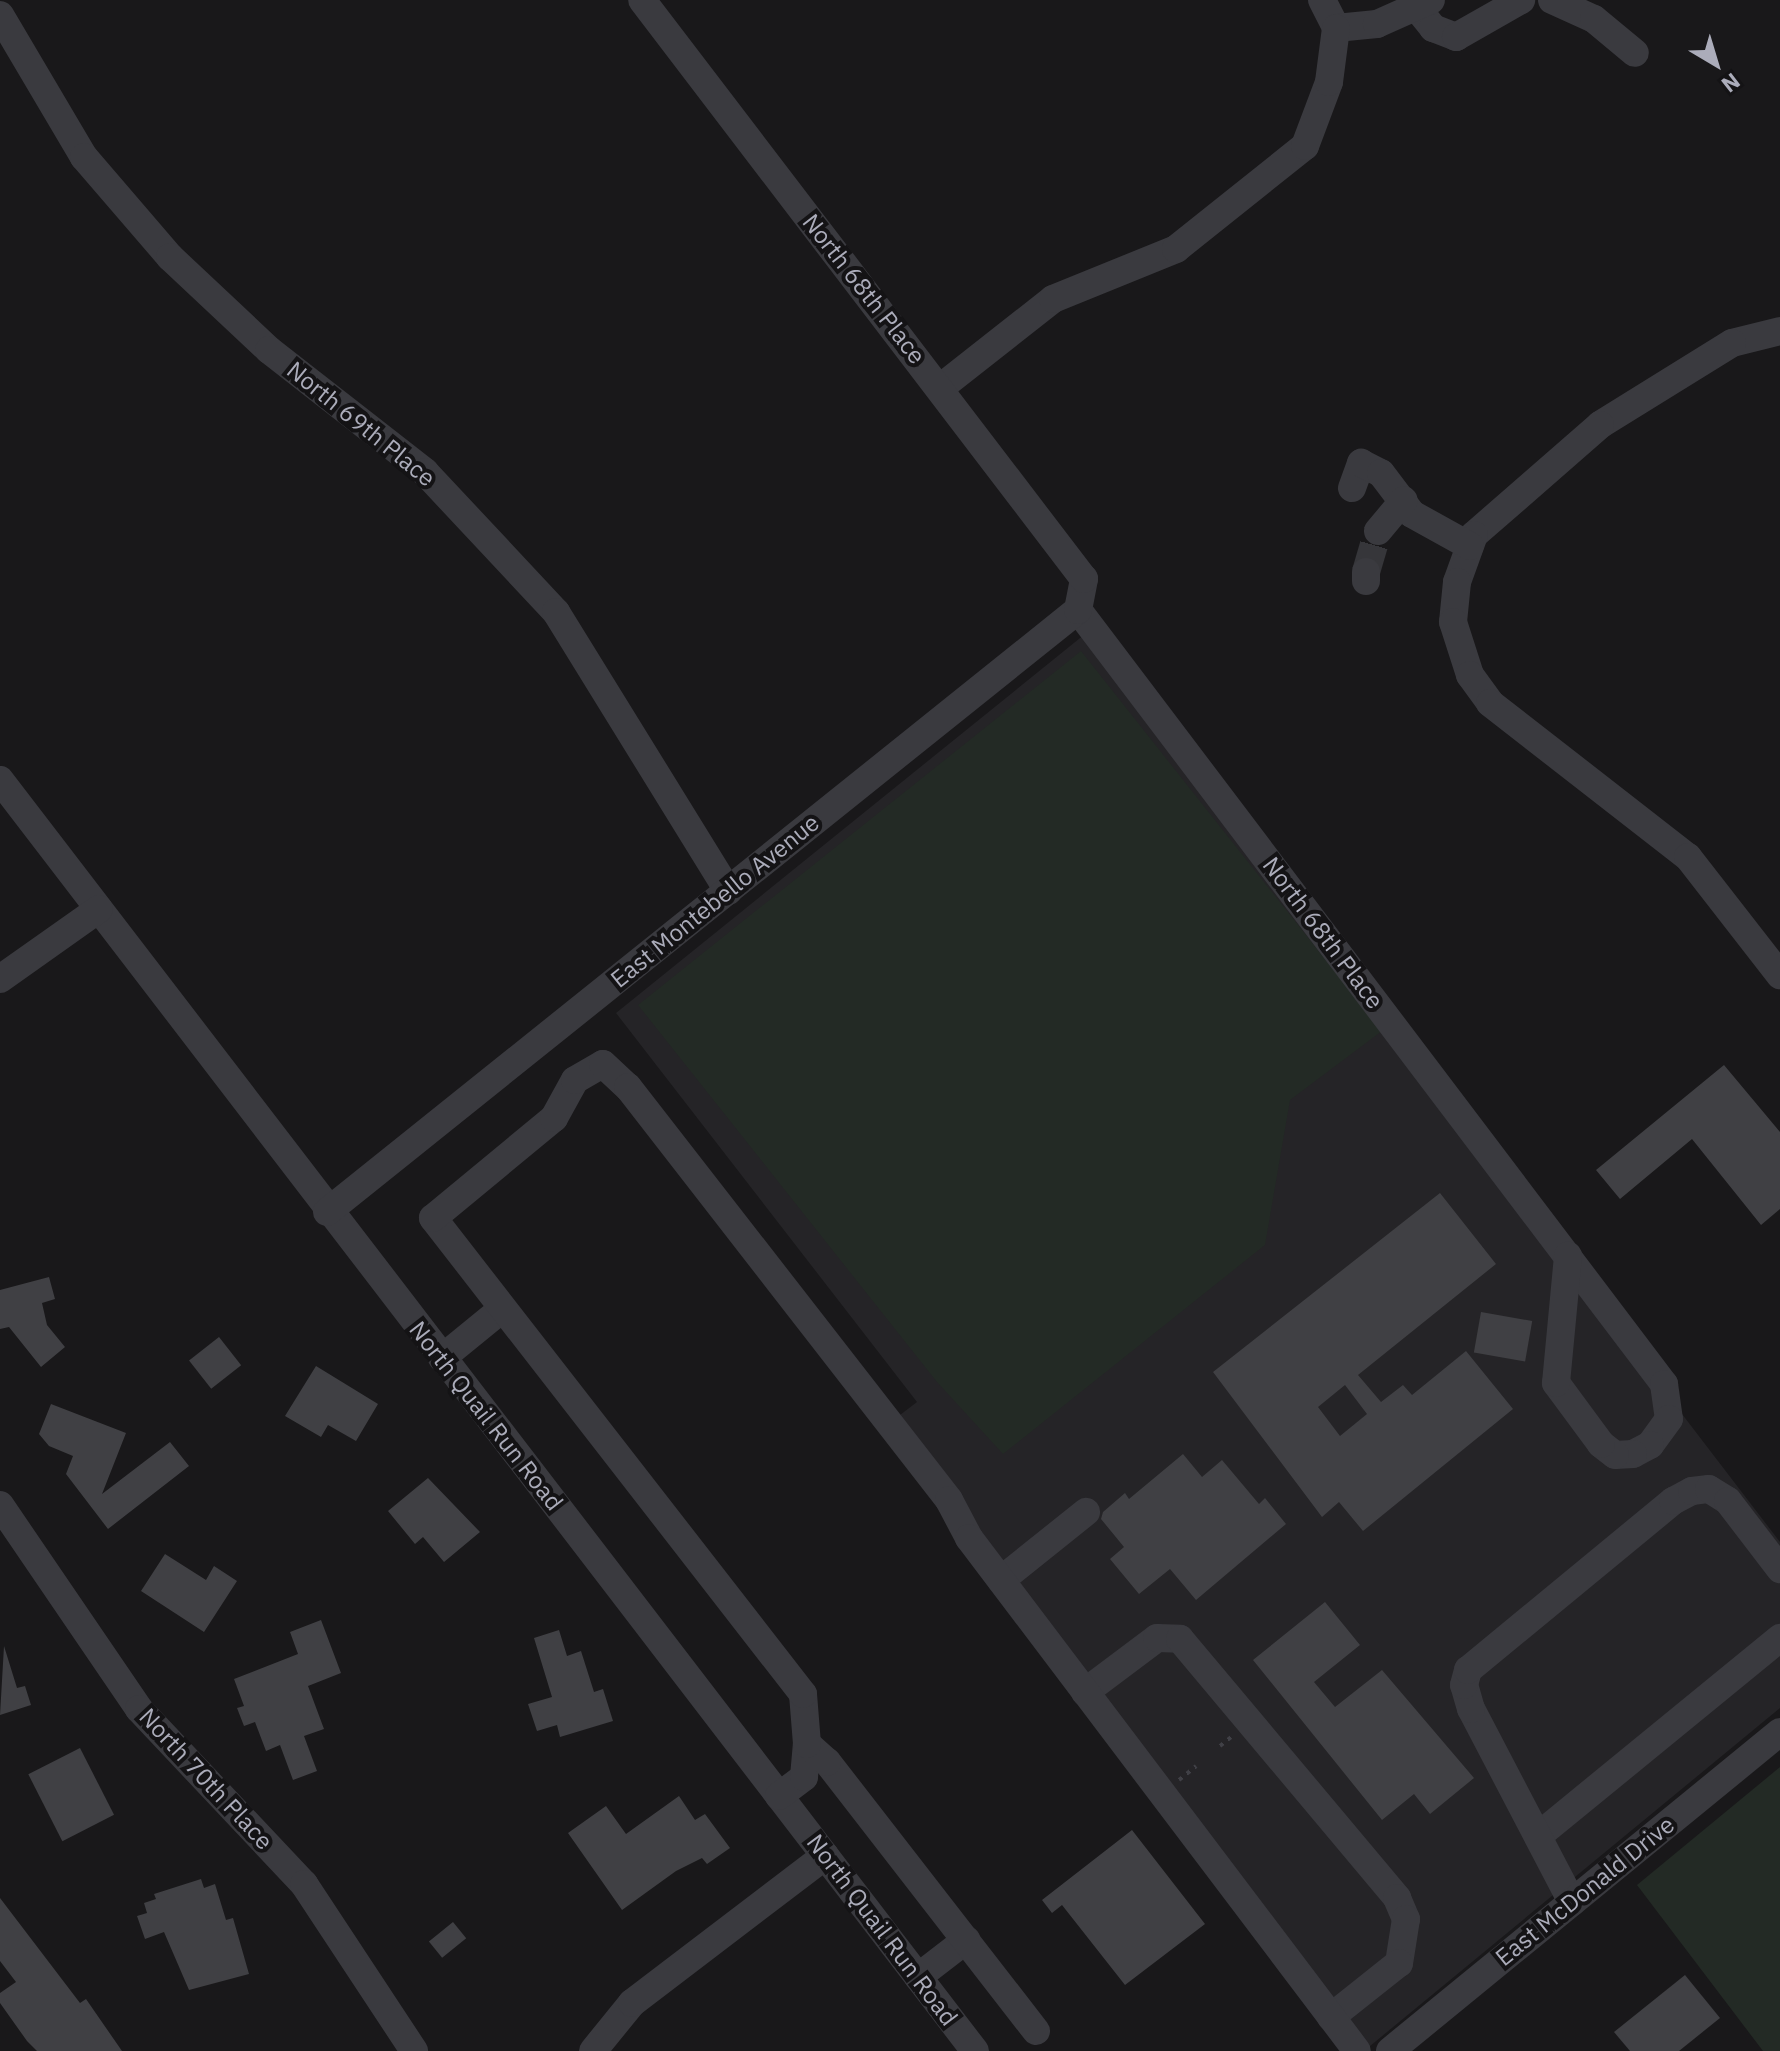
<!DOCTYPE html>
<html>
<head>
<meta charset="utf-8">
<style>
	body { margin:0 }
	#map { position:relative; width:1780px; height:2051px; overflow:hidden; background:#19181a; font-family:"IBM Plex Sans",sans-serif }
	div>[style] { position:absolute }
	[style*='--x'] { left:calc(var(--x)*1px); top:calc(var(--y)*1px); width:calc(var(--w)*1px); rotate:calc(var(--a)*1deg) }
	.built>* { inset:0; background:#252427 }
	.green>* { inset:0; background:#232a25 }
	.building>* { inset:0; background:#404044; transform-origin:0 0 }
	.minor-tunnel>* { height:28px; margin-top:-14px; transform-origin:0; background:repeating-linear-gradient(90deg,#36363a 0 28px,transparent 0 42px) }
	.path>* { height:4px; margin-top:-2px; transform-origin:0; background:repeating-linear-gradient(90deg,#404046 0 4px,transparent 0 10px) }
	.minor>* { height:28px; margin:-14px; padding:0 14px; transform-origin:14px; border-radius:14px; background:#3a3a3f }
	span { translate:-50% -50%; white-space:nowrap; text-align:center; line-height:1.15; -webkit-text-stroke:8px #141315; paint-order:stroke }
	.street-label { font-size:24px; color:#abacba }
	.north { position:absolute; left:1676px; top:24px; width:80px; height:80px; -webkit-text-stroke:6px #141315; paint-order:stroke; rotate:142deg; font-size:22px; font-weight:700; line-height:32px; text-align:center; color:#abacba }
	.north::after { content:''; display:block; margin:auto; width:28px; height:36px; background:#abacba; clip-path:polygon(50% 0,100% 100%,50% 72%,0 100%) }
</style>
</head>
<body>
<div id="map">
	<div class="built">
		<i style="clip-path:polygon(1085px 634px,1780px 1542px,1780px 1708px,1364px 2051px,896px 1418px,917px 1402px,616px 1013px)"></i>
	</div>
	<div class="green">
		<i style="clip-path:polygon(1081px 651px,1382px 1031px,1290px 1100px,1265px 1245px,1003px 1454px,937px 1382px,638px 1005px)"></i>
		<i style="clip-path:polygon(1780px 1767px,1780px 2051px,1763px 2051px,1637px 1885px)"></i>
	</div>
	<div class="building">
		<i style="clip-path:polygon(1724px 1065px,1780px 1132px,1780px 1209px,1761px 1225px,1692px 1139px,1620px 1199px,1596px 1170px)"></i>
		<i style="clip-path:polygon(evenodd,1440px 1193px,1496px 1264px,1358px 1375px,1381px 1402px,1403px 1385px,1412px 1395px,1466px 1351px,1513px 1409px,1363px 1531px,1339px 1502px,1322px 1517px,1213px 1372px,1440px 1193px,1345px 1385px,1367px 1414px,1340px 1436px,1318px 1407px,1345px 1385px)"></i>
		<i style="clip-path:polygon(49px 1277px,55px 1299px,42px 1303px,47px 1325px,65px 1347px,41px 1367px,9px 1327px,0 1329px,0 1290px)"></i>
		<i style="left:1481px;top:1312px;width:52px;height:41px;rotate:10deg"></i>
		<i style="left:219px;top:1337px;width:36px;height:38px;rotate:52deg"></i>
		<i style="clip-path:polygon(316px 1366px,378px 1404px,356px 1441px,328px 1425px,321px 1437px,285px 1416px)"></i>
		<i style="clip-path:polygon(51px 1404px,126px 1433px,102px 1494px,170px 1442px,189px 1466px,108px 1529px,66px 1474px,73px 1456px,49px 1446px,39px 1434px)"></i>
		<i style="clip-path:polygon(1183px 1454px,1202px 1477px,1222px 1460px,1259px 1504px,1265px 1498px,1286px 1524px,1196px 1600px,1170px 1569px,1139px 1594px,1110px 1559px,1124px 1547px,1101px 1519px,1103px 1512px,1125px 1493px,1129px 1499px)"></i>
		<i style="clip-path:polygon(428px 1478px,480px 1532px,444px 1562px,423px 1537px,415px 1544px,388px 1511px)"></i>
		<i style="clip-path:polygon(165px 1554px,206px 1580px,214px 1566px,237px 1581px,204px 1632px,141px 1591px)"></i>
		<i style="clip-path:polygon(1325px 1602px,1360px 1645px,1314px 1682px,1335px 1707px,1382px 1670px,1474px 1778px,1430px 1814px,1414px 1794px,1382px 1820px,1253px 1660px)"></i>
		<i style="clip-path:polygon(321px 1620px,341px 1673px,308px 1686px,324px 1729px,304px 1736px,317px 1771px,293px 1780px,280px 1745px,266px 1751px,255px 1722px,244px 1726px,237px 1708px,244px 1706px,234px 1679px,298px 1654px,290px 1632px)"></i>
		<i style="clip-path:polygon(559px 1630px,567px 1656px,581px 1651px,594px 1692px,603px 1689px,613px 1721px,560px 1737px,557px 1725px,537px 1731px,528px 1704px,552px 1697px,534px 1638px)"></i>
		<i style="clip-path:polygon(4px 1646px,17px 1688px,25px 1686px,31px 1705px,0 1715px)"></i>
		<i style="left:80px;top:1748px;width:75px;height:58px;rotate:63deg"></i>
		<i style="clip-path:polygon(679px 1796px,695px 1820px,705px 1814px,730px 1848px,707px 1864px,702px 1858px,676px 1871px,622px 1910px,568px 1833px,606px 1806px,626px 1834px)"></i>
		<i style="clip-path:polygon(1132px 1830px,1205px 1924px,1125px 1985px,1062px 1905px,1052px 1913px,1042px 1900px)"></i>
		<i style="clip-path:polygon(201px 1879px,204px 1888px,215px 1884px,226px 1920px,233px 1918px,249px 1974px,189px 1990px,164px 1932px,145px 1939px,137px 1916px,147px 1913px,144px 1903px,156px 1899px,154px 1894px)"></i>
		<i style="clip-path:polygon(0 1898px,80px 2003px,86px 1999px,122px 2051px,37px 2051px,27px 2041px,0 2003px,0 1993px,16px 1982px,0 1961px)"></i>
		<i style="left:453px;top:1922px;width:21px;height:31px;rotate:51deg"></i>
		<i style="clip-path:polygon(1685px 1975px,1720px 2018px,1679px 2051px,1630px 2051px,1614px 2032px)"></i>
	</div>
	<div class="minor-tunnel">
		<i style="--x:1366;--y:572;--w:43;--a:-73.7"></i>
	</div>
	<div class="path">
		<i style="--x:1220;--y:1746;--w:14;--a:-39"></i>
		<i style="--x:1179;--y:1780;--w:22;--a:-39"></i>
	</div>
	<div class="minor">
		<i style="--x:1322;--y:0;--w:31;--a:63"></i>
		<i style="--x:1552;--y:0;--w:46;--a:24.3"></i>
		<i style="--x:1594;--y:19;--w:53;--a:39.7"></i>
		<i style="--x:1417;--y:8;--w:26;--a:51"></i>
		<i style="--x:1433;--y:28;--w:25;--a:21"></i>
		<i style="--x:1456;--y:37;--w:75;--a:-29.6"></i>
		<i style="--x:0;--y:15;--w:165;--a:59.4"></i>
		<i style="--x:84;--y:157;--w:132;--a:49.3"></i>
		<i style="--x:170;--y:257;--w:136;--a:43.2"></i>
		<i style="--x:269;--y:350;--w:198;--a:38"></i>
		<i style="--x:425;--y:472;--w:192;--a:46.9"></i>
		<i style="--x:556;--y:612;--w:328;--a:58.3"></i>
		<i style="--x:1336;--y:28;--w:41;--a:-5.6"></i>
		<i style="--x:1377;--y:24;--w:59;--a:-24"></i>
		<i style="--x:1780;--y:331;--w:49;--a:166"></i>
		<i style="--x:1732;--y:343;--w:155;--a:148.2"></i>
		<i style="--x:1600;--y:425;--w:167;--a:138.9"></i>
		<i style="--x:1474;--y:535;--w:50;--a:109.9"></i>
		<i style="--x:1457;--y:582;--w:40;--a:95.7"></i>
		<i style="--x:1453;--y:622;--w:56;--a:72.2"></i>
		<i style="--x:1470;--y:675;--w:34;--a:54"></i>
		<i style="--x:1490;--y:703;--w:251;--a:37.9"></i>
		<i style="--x:1688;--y:857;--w:150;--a:52.1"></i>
		<i style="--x:940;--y:388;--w:144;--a:-38.2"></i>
		<i style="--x:1053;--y:299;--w:133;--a:-22.1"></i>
		<i style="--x:1176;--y:249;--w:165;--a:-38.6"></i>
		<i style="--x:1305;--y:146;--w:68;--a:-69.4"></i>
		<i style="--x:1329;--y:82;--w:54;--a:-82.6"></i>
		<i style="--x:1352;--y:488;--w:27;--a:-70"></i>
		<i style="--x:1361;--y:463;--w:22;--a:27"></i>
		<i style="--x:1381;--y:473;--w:51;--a:52.9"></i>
		<i style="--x:1412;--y:514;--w:66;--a:28.9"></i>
		<i style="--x:1378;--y:531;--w:40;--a:-50"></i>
		<i style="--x:1366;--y:581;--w:9;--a:-90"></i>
		<i style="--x:1078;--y:610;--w:971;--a:52.87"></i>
		<i style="--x:1664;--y:1384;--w:35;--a:82"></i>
		<i style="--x:1669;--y:1419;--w:32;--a:126"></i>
		<i style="--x:1650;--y:1445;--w:19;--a:152"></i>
		<i style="--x:1633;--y:1454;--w:18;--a:177"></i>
		<i style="--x:1615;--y:1455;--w:18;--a:-142"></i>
		<i style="--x:1601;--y:1444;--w:76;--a:-126.4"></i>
		<i style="--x:1556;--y:1383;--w:128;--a:-84.6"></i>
		<i style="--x:0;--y:780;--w:1602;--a:52.51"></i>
		<i style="--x:0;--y:979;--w:121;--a:-35.3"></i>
		<i style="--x:327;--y:1212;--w:962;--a:-38.72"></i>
		<i style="--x:1078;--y:610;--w:32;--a:-79"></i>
		<i style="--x:1084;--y:579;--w:728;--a:-127.36"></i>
		<i style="--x:442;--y:1358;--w:77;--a:-39.2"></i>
		<i style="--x:0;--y:1505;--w:247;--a:55.7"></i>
		<i style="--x:139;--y:1709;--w:241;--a:46.7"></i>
		<i style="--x:304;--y:1884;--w:200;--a:56.6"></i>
		<i style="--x:1001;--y:1580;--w:109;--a:-38.7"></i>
		<i style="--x:1085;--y:1692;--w:90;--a:-36.9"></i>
		<i style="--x:1157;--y:1638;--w:23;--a:2"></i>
		<i style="--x:1180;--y:1639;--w:338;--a:50"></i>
		<i style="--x:1397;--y:1898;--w:23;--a:67"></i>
		<i style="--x:1406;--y:1919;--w:45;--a:99"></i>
		<i style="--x:1399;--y:1963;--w:87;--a:141.5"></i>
		<i style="--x:779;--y:1796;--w:31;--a:-37"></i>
		<i style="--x:804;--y:1777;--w:33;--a:-85"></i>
		<i style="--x:1538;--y:1836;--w:313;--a:-39.3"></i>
		<i style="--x:1572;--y:1902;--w:218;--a:-117.6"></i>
		<i style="--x:1471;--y:1709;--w:25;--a:-106"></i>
		<i style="--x:1464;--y:1685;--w:16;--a:-75"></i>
		<i style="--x:1468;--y:1670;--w:266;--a:-39.5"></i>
		<i style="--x:1673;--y:1501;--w:21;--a:-28"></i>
		<i style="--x:1692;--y:1491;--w:17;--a:-7"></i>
		<i style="--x:1709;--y:1489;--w:22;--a:32"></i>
		<i style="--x:1728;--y:1501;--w:86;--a:52.6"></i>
		<i style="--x:918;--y:1977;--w:61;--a:-37.6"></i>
		<i style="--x:1036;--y:2031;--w:341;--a:-127.8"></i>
		<i style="--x:827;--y:1762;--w:27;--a:-138"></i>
		<i style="--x:807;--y:1744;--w:50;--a:-94.6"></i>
		<i style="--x:803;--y:1694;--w:603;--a:-127.86"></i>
		<i style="--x:433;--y:1218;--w:157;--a:-39.6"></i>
		<i style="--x:554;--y:1118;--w:43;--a:-61.1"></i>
		<i style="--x:575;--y:1080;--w:32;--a:-30"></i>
		<i style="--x:603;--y:1064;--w:34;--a:43"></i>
		<i style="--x:628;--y:1087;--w:523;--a:52.14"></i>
		<i style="--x:949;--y:1500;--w:43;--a:62.2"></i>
		<i style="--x:969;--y:1538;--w:643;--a:52.9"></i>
		<i style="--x:593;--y:2051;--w:62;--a:-50.9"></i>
		<i style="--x:632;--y:2003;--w:243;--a:-37.3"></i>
		<i style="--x:1390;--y:2051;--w:504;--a:-39.28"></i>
	</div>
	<div class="street-label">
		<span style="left:864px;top:289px;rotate:52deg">North 68th Place</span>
		<span style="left:361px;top:424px;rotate:39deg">North 69th Place</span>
		<span style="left:715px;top:901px;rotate:-39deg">East Montebello Avenue</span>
		<span style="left:1323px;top:933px;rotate:53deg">North 68th Place</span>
		<span style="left:486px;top:1416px;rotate:52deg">North Quail Run Road</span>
		<span style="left:206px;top:1779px;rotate:47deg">North 70th Place</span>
		<span style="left:1585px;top:1891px;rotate:-39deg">East McDonald Drive</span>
		<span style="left:882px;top:1930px;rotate:53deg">North Quail Run Road</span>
	</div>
	<div class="north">N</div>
</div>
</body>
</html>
